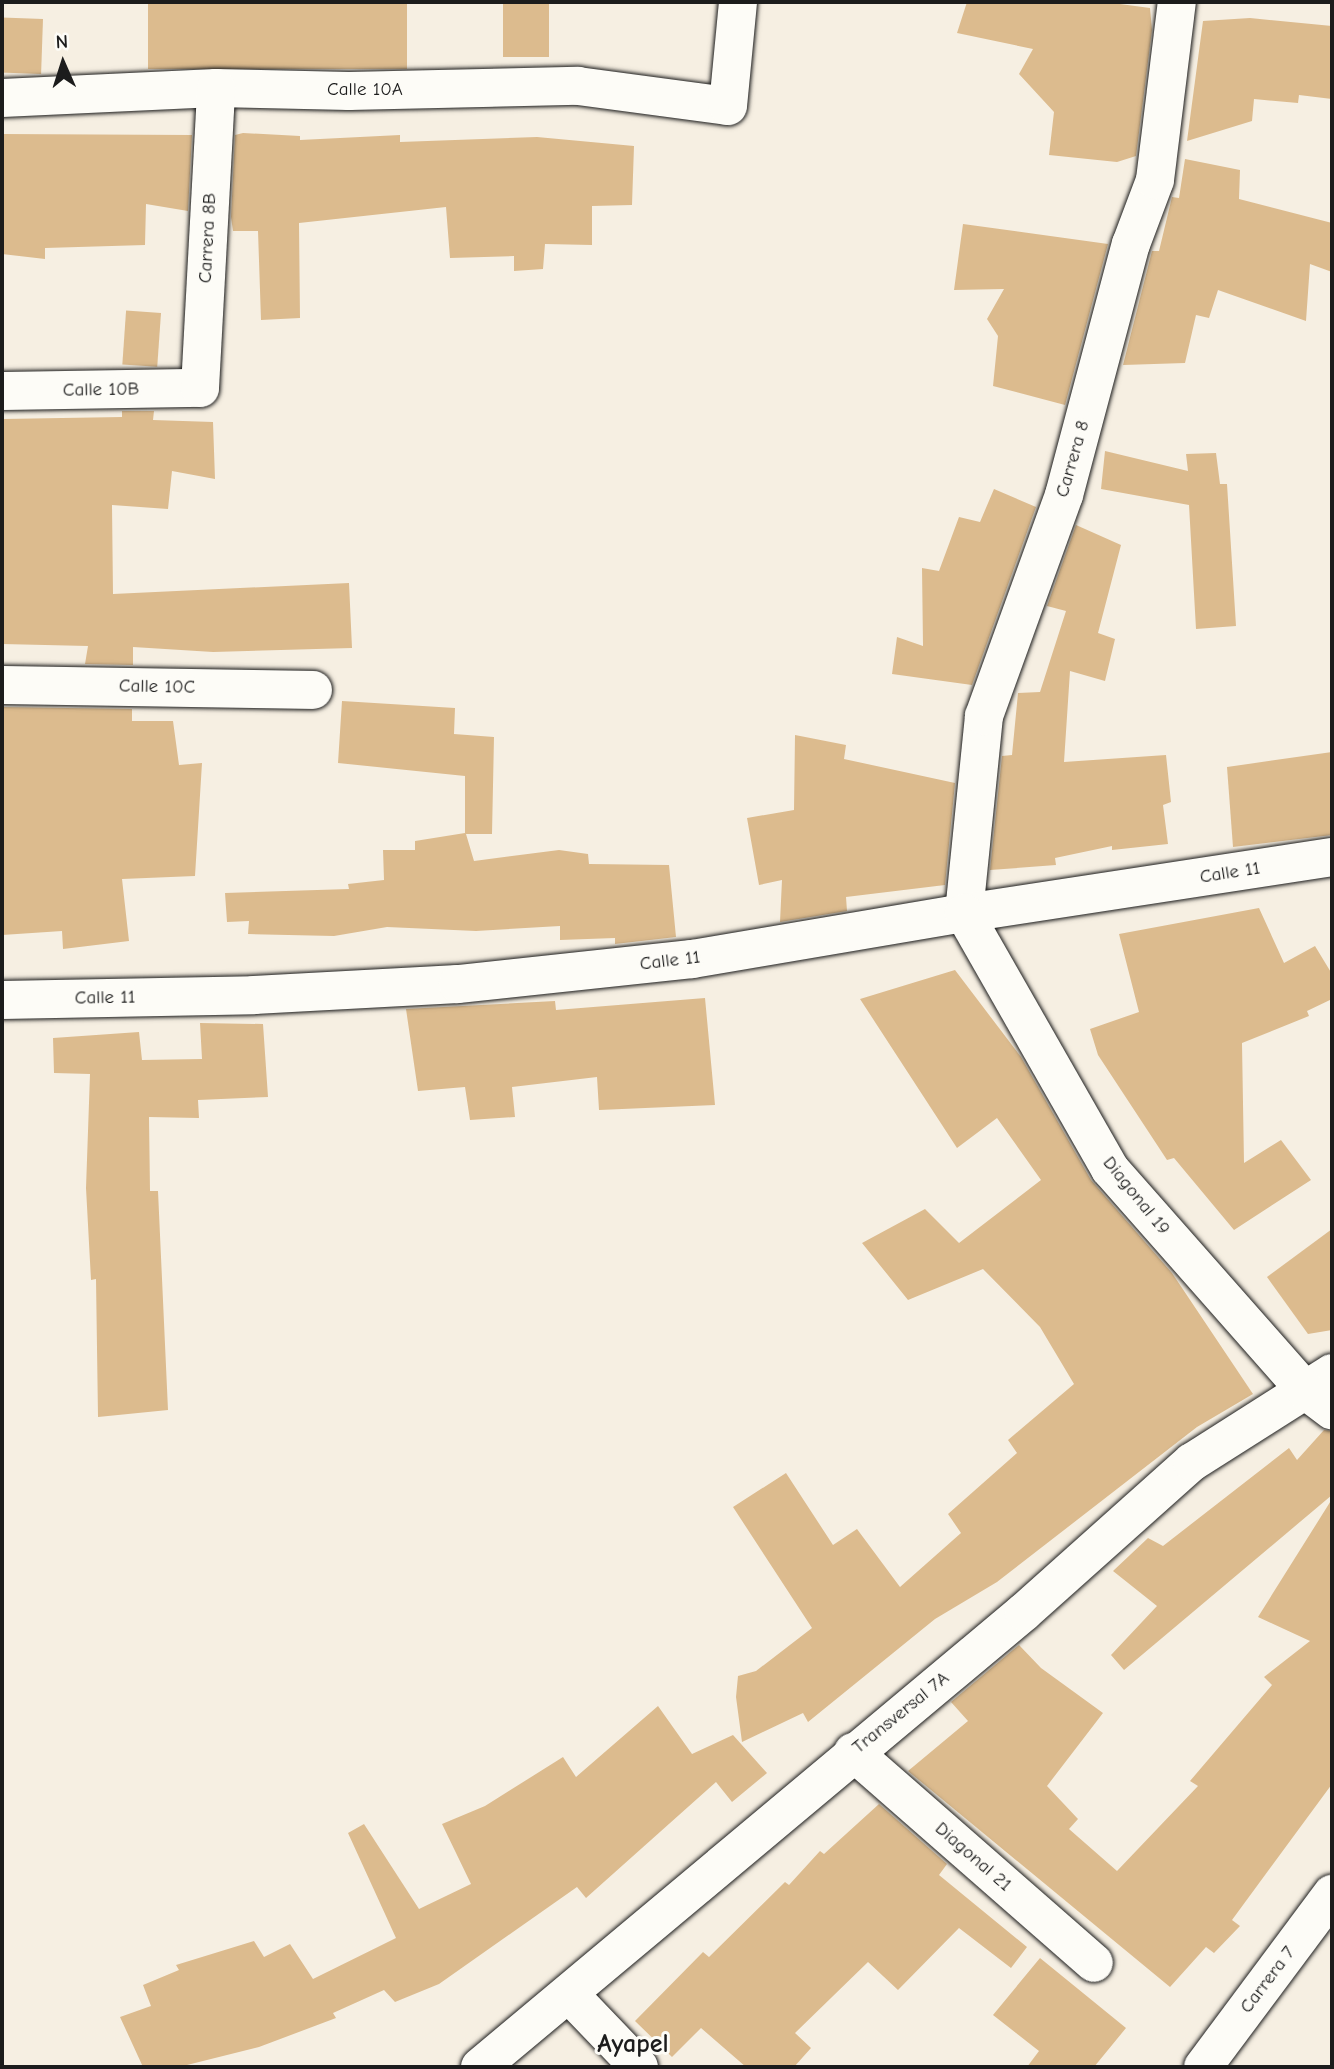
<!DOCTYPE html>
<html>
<head>
<meta charset="utf-8">
<style>
	body { margin:0 }
	#map { position:relative; width:1334px; height:2069px; overflow:hidden; background:#f6efe2; font-family:"Comic Neue",sans-serif }
	div>[style] { position:absolute }
	[style*='--x'] { left:calc(var(--x)*1px); top:calc(var(--y)*1px); width:calc(var(--w)*1px); rotate:calc(var(--a)*1deg) }
	.building>* { inset:0; background:#dcbb8e; transform-origin:0 0 }
	.roads { filter:drop-shadow(0 0 2px #1c1c1c) drop-shadow(0 0 2px #1c1c1c) }
	.street>* { height:38px; margin:-19px; padding:0 19px; transform-origin:19px; border-radius:19px; background:#fdfcf7 }
	.secondary>* { height:38px; margin:-19px; padding:0 19px; transform-origin:19px; border-radius:19px; background:#fdfcf7 }
	span { translate:-50% -50%; white-space:nowrap; text-align:center; line-height:1.15; -webkit-text-stroke:6px #fdfcf7; paint-order:stroke }
	.street-label { font-size:19px; color:#1c1c1c }
	.district-label { font-size:26px; color:#1c1c1c; font-weight:700 }
	.frame { position:absolute; inset:0; border:4px solid #1c1c1c; pointer-events:none }
	.north { position:absolute; left:28px; top:28px; width:70px; height:70px; -webkit-text-stroke:5px #fdfcf7; paint-order:stroke; rotate:357deg; font-size:19px; font-weight:700; line-height:28px; text-align:center; color:#1c1c1c }
	.north::after { content:''; display:block; margin:auto; width:24px; height:32px; background:#1c1c1c; clip-path:polygon(50% 0,100% 100%,50% 72%,0 100%) }
</style>
</head>
<body>
<div id="map">
	<div class="building">
		<i style="left:148px;top:2px;width:259px;height:67px"></i>
		<i style="left:503px;top:2px;width:46px;height:55px"></i>
		<i style="clip-path:polygon(967px 2px,1105px 2px,1150px 8px,1152px 30px,1136px 156px,1117px 162px,1049px 155px,1054px 112px,1019px 74px,1033px 49px,957px 33px)"></i>
		<i style="clip-path:polygon(1250px 18px,1332px 26px,1332px 99px,1299px 95px,1298px 103px,1254px 99px,1252px 121px,1187px 141px,1203px 21px)"></i>
		<i style="left:43px;top:19px;width:55px;height:41px;rotate:92deg"></i>
		<i style="clip-path:polygon(243px 133px,300px 136px,300px 140px,400px 135px,400px 142px,537px 137px,634px 146px,632px 205px,592px 206px,592px 245px,545px 244px,543px 269px,514px 271px,514px 256px,450px 258px,446px 207px,299px 223px,300px 318px,261px 320px,258px 231px,233px 231px,231px 217px,235px 135px)"></i>
		<i style="clip-path:polygon(2px 134px,192px 135px,188px 211px,146px 204px,145px 245px,45px 248px,45px 259px,2px 254px)"></i>
		<i style="clip-path:polygon(1185px 159px,1240px 170px,1239px 199px,1332px 223px,1332px 272px,1310px 264px,1306px 321px,1218px 290px,1209px 318px,1196px 315px,1185px 363px,1123px 365px,1152px 251px,1159px 251px,1172px 197px,1179px 198px)"></i>
		<i style="clip-path:polygon(963px 224px,1108px 244px,1065px 405px,993px 386px,998px 336px,987px 319px,1004px 289px,954px 290px)"></i>
		<i style="left:161px;top:313px;width:54px;height:35px;rotate:94deg"></i>
		<i style="clip-path:polygon(122px 411px,154px 411px,153px 420px,213px 422px,215px 479px,172px 471px,168px 509px,112px 505px,113px 594px,349px 583px,352px 648px,213px 652px,133px 647px,133px 665px,85px 664px,88px 646px,2px 644px,2px 419px,122px 417px)"></i>
		<i style="clip-path:polygon(1105px 451px,1188px 471px,1186px 454px,1216px 453px,1220px 484px,1227px 484px,1236px 626px,1196px 629px,1189px 505px,1101px 489px)"></i>
		<i style="clip-path:polygon(994px 489px,1036px 507px,972px 685px,892px 674px,897px 637px,923px 646px,922px 568px,939px 571px,959px 517px,980px 522px)"></i>
		<i style="clip-path:polygon(1076px 525px,1121px 545px,1098px 633px,1115px 639px,1105px 681px,1070px 671px,1064px 762px,1166px 755px,1171px 802px,1163px 805px,1168px 844px,1112px 850px,1112px 846px,1055px 858px,1056px 865px,990px 870px,1002px 756px,1012px 755px,1018px 693px,1040px 692px,1066px 611px,1047px 606px)"></i>
		<i style="clip-path:polygon(342px 701px,455px 708px,454px 734px,494px 737px,492px 834px,466px 834px,474px 861px,559px 850px,588px 854px,589px 864px,669px 865px,676px 937px,615px 944px,615px 938px,560px 940px,560px 926px,476px 931px,387px 927px,334px 936px,248px 934px,249px 921px,227px 922px,225px 893px,349px 889px,348px 884px,384px 880px,383px 850px,415px 850px,415px 841px,465px 833px,465px 776px,338px 763px)"></i>
		<i style="clip-path:polygon(2px 707px,132px 709px,132px 721px,173px 721px,179px 765px,202px 763px,195px 876px,122px 879px,129px 941px,63px 949px,62px 931px,2px 935px)"></i>
		<i style="clip-path:polygon(795px 735px,846px 745px,844px 759px,955px 783px,945px 885px,846px 897px,847px 911px,780px 922px,782px 880px,759px 885px,747px 818px,794px 810px)"></i>
		<i style="clip-path:polygon(1332px 752px,1332px 835px,1233px 847px,1227px 767px)"></i>
		<i style="clip-path:polygon(1259px 908px,1284px 963px,1315px 946px,1332px 974px,1332px 999px,1307px 1011px,1309px 1016px,1242px 1043px,1244px 1163px,1281px 1140px,1311px 1180px,1234px 1230px,1174px 1158px,1167px 1160px,1098px 1055px,1090px 1029px,1139px 1012px,1119px 934px)"></i>
		<i style="clip-path:polygon(955px 970px,1021px 1057px,1091px 1180px,1172px 1273px,1253px 1394px,1197px 1427px,997px 1582px,935px 1619px,808px 1722px,803px 1713px,742px 1742px,736px 1697px,738px 1676px,756px 1671px,812px 1628px,733px 1507px,786px 1473px,833px 1545px,857px 1529px,900px 1587px,961px 1533px,948px 1514px,1017px 1453px,1008px 1440px,1074px 1384px,1040px 1327px,983px 1269px,908px 1300px,862px 1243px,925px 1209px,959px 1243px,1041px 1180px,997px 1118px,957px 1148px,860px 999px)"></i>
		<i style="clip-path:polygon(705px 998px,715px 1105px,599px 1110px,597px 1077px,512px 1087px,515px 1117px,470px 1120px,465px 1087px,418px 1091px,406px 1009px,555px 1001px,556px 1010px)"></i>
		<i style="clip-path:polygon(200px 1023px,263px 1024px,268px 1097px,198px 1100px,199px 1118px,149px 1117px,150px 1191px,158px 1191px,168px 1410px,98px 1417px,96px 1279px,91px 1280px,86px 1188px,90px 1074px,54px 1073px,53px 1038px,139px 1032px,142px 1060px,202px 1059px)"></i>
		<i style="clip-path:polygon(1332px 1229px,1332px 1330px,1308px 1334px,1267px 1277px)"></i>
		<i style="clip-path:polygon(1324px 1430px,1332px 1431px,1332px 1495px,1124px 1670px,1111px 1655px,1157px 1606px,1113px 1571px,1148px 1538px,1163px 1546px,1289px 1448px,1297px 1460px)"></i>
		<i style="clip-path:polygon(1332px 1499px,1332px 1784px,1232px 1920px,1240px 1926px,1214px 1953px,1206px 1947px,1170px 1987px,908px 1771px,968px 1721px,951px 1702px,1019px 1645px,1041px 1668px,1103px 1713px,1047px 1786px,1078px 1819px,1069px 1829px,1117px 1871px,1198px 1786px,1190px 1781px,1272px 1685px,1264px 1677px,1310px 1641px,1258px 1617px)"></i>
		<i style="clip-path:polygon(658px 1706px,692px 1754px,733px 1735px,767px 1773px,732px 1802px,716px 1782px,586px 1898px,577px 1887px,439px 1984px,395px 2002px,384px 1990px,333px 2013px,336px 2018px,259px 2047px,179px 2067px,143px 2067px,120px 2017px,151px 2006px,143px 1985px,179px 1970px,176px 1965px,254px 1941px,264px 1957px,290px 1944px,313px 1979px,396px 1938px,348px 1833px,364px 1824px,419px 1909px,471px 1884px,442px 1824px,485px 1806px,563px 1757px,576px 1777px)"></i>
		<i style="clip-path:polygon(879px 1804px,947px 1864px,939px 1875px,1027px 1947px,1011px 1968px,959px 1928px,898px 1990px,868px 1962px,795px 2033px,811px 2048px,794px 2067px,746px 2067px,701px 2028px,672px 2057px,635px 2021px,703px 1952px,709px 1957px,785px 1882px,789px 1885px,820px 1851px,824px 1854px)"></i>
		<i style="clip-path:polygon(1040px 1958px,1126px 2028px,1094px 2067px,1027px 2067px,1039px 2051px,993px 2015px)"></i>
	</div>
	<div class="roads">
		<div class="street">
			<i style="--x:2;--y:98;--w:214;--a:-2.7"></i>
			<i style="--x:216;--y:88;--w:133;--a:1.3"></i>
			<i style="--x:349;--y:91;--w:229;--a:-1.3"></i>
			<i style="--x:578;--y:86;--w:151;--a:7.6"></i>
			<i style="--x:728;--y:106;--w:104;--a:-84.5"></i>
			<i style="--x:2;--y:391;--w:198;--a:-0.9"></i>
			<i style="--x:200;--y:388;--w:300;--a:-86.9"></i>
			<i style="--x:2;--y:685;--w:311;--a:0.9"></i>
			<i style="--x:2;--y:1000;--w:252;--a:-1.1"></i>
			<i style="--x:254;--y:995;--w:204;--a:-3.1"></i>
			<i style="--x:458;--y:984;--w:235;--a:-6.1"></i>
			<i style="--x:692;--y:959;--w:276;--a:-9.6"></i>
			<i style="--x:964;--y:913;--w:198;--a:-84.2"></i>
			<i style="--x:984;--y:716;--w:235;--a:-70.1"></i>
			<i style="--x:1064;--y:495;--w:260;--a:-75.1"></i>
			<i style="--x:1131;--y:244;--w:68;--a:-69.4"></i>
			<i style="--x:1155;--y:180;--w:179;--a:-83"></i>
			<i style="--x:853;--y:1752;--w:320;--a:41.2"></i>
			<i style="--x:569;--y:1994;--w:101;--a:46.2"></i>
			<i style="--x:480;--y:2067;--w:709;--a:-39.91"></i>
			<i style="--x:1024;--y:1612;--w:225;--a:-41.8"></i>
			<i style="--x:1192;--y:1462;--w:166;--a:-32.4"></i>
		</div>
		<div class="secondary">
			<i style="--x:1332;--y:857;--w:372;--a:171.3"></i>
			<i style="--x:964;--y:913;--w:295;--a:60.3"></i>
			<i style="--x:1110;--y:1169;--w:295;--a:48.6"></i>
			<i style="--x:1305;--y:1390;--w:34;--a:37"></i>
			<i style="--x:1203;--y:2067;--w:216;--a:-53.3"></i>
		</div>
	</div>
	<div class="street-label">
		<span style="left:365px;top:90px">Calle 10A</span>
		<span style="left:208px;top:238px;rotate:-87deg">Carrera 8B</span>
		<span style="left:101px;top:390px;rotate:-1deg">Calle 10B</span>
		<span style="left:1073px;top:459px;rotate:-74deg">Carrera 8</span>
		<span style="left:157px;top:687px;rotate:1deg">Calle 10C</span>
		<span style="left:1230px;top:873px;rotate:-9deg">Calle 11</span>
		<span style="left:670px;top:961px;rotate:-7deg">Calle 11</span>
		<span style="left:105px;top:998px;rotate:-1deg">Calle 11</span>
		<span style="left:1136px;top:1196px;rotate:51deg">Diagonal 19</span>
		<span style="left:901px;top:1713px;rotate:-39deg">Transversal 7A</span>
		<span style="left:973px;top:1857px;rotate:41deg">Diagonal 21</span>
		<span style="left:1268px;top:1980px;rotate:-53deg">Carrera 7</span>
	</div>
	<div class="district-label">
		<span style="left:633px;top:2045px">Ayapel</span>
	</div>
	<div class="frame"></div>
	<div class="north">N</div>
</div>
</body>
</html>
